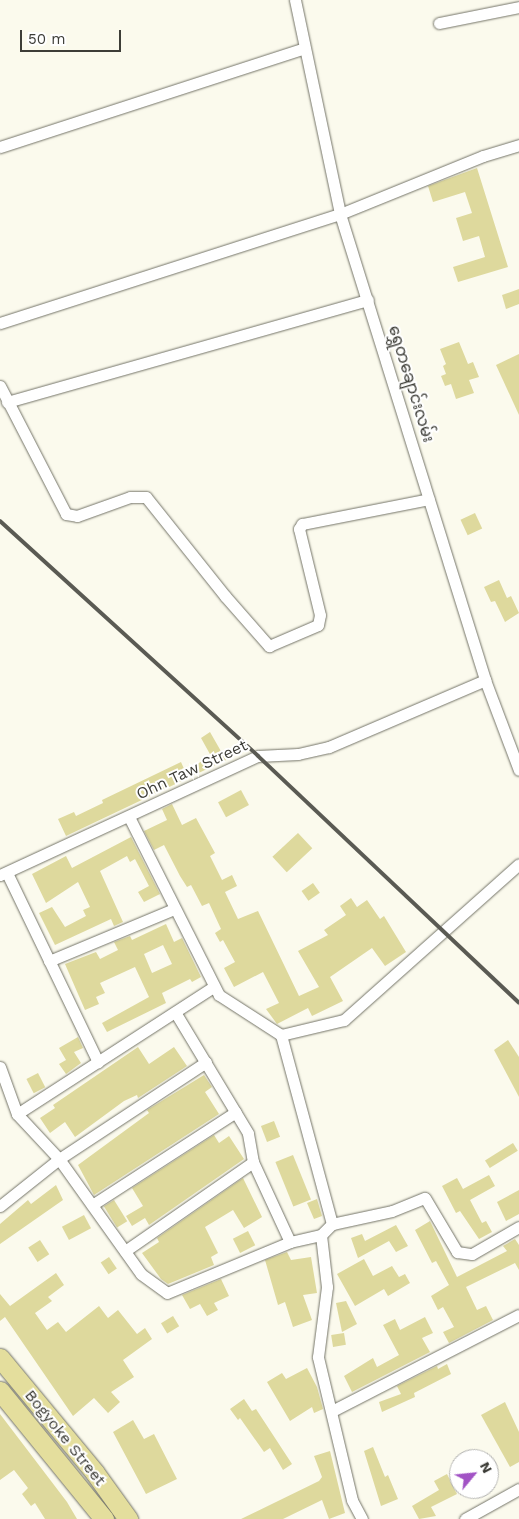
<!DOCTYPE html>
<html>
<head>
<meta charset="utf-8">
<style>
	body { margin:0 }
	#map { position:relative; width:519px; height:1519px; overflow:hidden; background:#fbfaed; font-family:"Work Sans","Noto Sans Myanmar",sans-serif }
	div>[style] { position:absolute }
	[style*='--x'] { left:calc(var(--x)*1px); top:calc(var(--y)*1px); width:calc(var(--w)*1px); rotate:calc(var(--a)*1deg) }
	.building>* { inset:0; background:#ded99d; transform-origin:0 0 }
	.roads { filter:drop-shadow(0 0 1px #747468) drop-shadow(0 0 1px #747468) }
	.street>* { height:11px; margin:-5.5px; padding:0 5.5px; transform-origin:5.5px; border-radius:5.5px; background:#fff }
	.primary>* { height:19px; margin:-9.5px; padding:0 9.5px; transform-origin:9.5px; border-radius:9.5px; background:#e4de9d }
	.rail>* { height:4px; margin:-2px; padding:0 2px; transform-origin:2px; border-radius:2px; background:#5a5a53 }
	span { translate:-50% -50%; white-space:nowrap; text-align:center; line-height:1.15; -webkit-text-stroke:4px #fff; paint-order:stroke }
	.street-label { font-size:16px; color:#3d3d37 }
	.north { position:absolute; left:449px; top:1449px; width:50px; height:50px; box-sizing:border-box; background:#fff; border:1px solid #b1b1af; border-radius:50%; rotate:62deg; font-size:14px; font-weight:700; line-height:20px; text-align:center; color:#3d3d37 }
	.north::after { content:''; display:block; margin:auto; width:18px; height:22px; background:#a253c5; clip-path:polygon(50% 0,100% 100%,50% 72%,0 100%) }
	.scale { position:absolute; left:20px; top:30px; width:101px; height:22px; box-sizing:border-box; border:2px solid #3d3d37; border-top:0; padding-left:6px; font-size:15px; line-height:18px; white-space:nowrap; color:#3d3d37; -webkit-text-stroke:4px #fff; paint-order:stroke }
</style>
</head>
<body>
<div id="map">
	<div class="building">
		<i style="clip-path:polygon(477px 168px,508px 267px,458px 282px,453px 267px,485px 257px,479px 236px,463px 241px,456px 218px,472px 213px,465px 192px,433px 202px,428px 186px)"></i>
		<i style="clip-path:polygon(519px 289px,519px 304px,506px 309px,502px 295px)"></i>
		<i style="clip-path:polygon(459px 342px,468px 364px,473px 362px,479px 377px,469px 380px,474px 393px,456px 399px,451px 384px,445px 386px,441px 376px,446px 374px,443px 366px,446px 364px,440px 349px)"></i>
		<i style="clip-path:polygon(519px 354px,519px 415px,496px 365px)"></i>
		<i style="left:475px;top:513px;width:17px;height:16px;rotate:65deg"></i>
		<i style="clip-path:polygon(499px 580px,507px 598px,511px 596px,519px 613px,505px 622px,495px 601px,491px 602px,484px 587px)"></i>
		<i style="clip-path:polygon(210px 732px,226px 760px,66px 836px,58px 819px,74px 812px,76px 816px,103px 803px,102px 800px,181px 762px,185px 771px,211px 756px,201px 738px)"></i>
		<i style="left:241px;top:790px;width:17px;height:26px;rotate:62deg"></i>
		<i style="clip-path:polygon(172px 804px,182px 825px,196px 818px,215px 853px,210px 856px,222px 880px,232px 875px,237px 886px,225px 892px,238px 919px,258px 911px,299px 996px,319px 987px,298px 951px,328px 935px,324px 930px,346px 915px,340px 906px,351px 898px,357px 907px,367px 900px,380px 919px,384px 916px,406px 952px,385px 966px,372px 948px,330px 977px,343px 1001px,312px 1016px,308px 1008px,277px 1024px,266px 1009px,279px 1003px,263px 972px,234px 987px,224px 968px,235px 962px,223px 940px,220px 942px,215px 933px,221px 929px,209px 903px,202px 906px,191px 885px,187px 887px,180px 876px,164px 845px,154px 850px,144px 831px,167px 820px,162px 809px)"></i>
		<i style="left:298px;top:833px;width:21px;height:35px;rotate:47deg"></i>
		<i style="clip-path:polygon(131px 837px,160px 894px,144px 902px,138px 892px,149px 886px,135px 859px,130px 862px,127px 856px,100px 871px,123px 922px,114px 926px,111px 919px,55px 945px,39px 913px,52px 907px,65px 927px,86px 916px,83px 910px,90px 907px,78px 882px,46px 903px,32px 874px,66px 856px,72px 868px)"></i>
		<i style="left:313px;top:883px;width:12px;height:14px;rotate:55deg"></i>
		<i style="clip-path:polygon(evenodd,166px 924px,174px 942px,182px 938px,201px 977px,192px 982px,190px 979px,162px 993px,166px 1003px,107px 1032px,102px 1023px,149px 997px,135px 967px,100px 983px,105px 993px,96px 997px,99px 1004px,85px 1010px,65px 964px,96px 952px,100px 959px,118px 950px,114px 942px,130px 936px,132px 940px,166px 924px,163px 945px,172px 964px,152px 973px,144px 954px,163px 945px)"></i>
		<i style="clip-path:polygon(78px 1037px,83px 1048px,74px 1052px,81px 1063px,66px 1074px,59px 1064px,66px 1060px,59px 1048px)"></i>
		<i style="clip-path:polygon(508px 1040px,519px 1057px,519px 1097px,494px 1050px)"></i>
		<i style="clip-path:polygon(138px 1047px,149px 1064px,174px 1047px,187px 1066px,138px 1098px,137px 1095px,124px 1101px,75px 1137px,65px 1122px,50px 1133px,40px 1118px,55px 1108px,53px 1105px)"></i>
		<i style="left:38px;top:1073px;width:16px;height:13px;rotate:63deg"></i>
		<i style="clip-path:polygon(204px 1075px,212px 1087px,205px 1092px,219px 1114px,94px 1195px,78px 1165px,149px 1113px,147px 1110px)"></i>
		<i style="left:274px;top:1121px;width:17px;height:14px;rotate:69deg"></i>
		<i style="clip-path:polygon(214px 1135px,219px 1143px,229px 1136px,244px 1159px,149px 1225px,145px 1218px,132px 1226px,126px 1216px,143px 1206px,132px 1188px)"></i>
		<i style="left:513px;top:1143px;width:9px;height:33px;rotate:58deg"></i>
		<i style="left:293px;top:1155px;width:48px;height:19px;rotate:68deg"></i>
		<i style="clip-path:polygon(489px 1175px,495px 1186px,470px 1200px,482px 1223px,486px 1221px,492px 1232px,479px 1239px,460px 1211px,456px 1213px,442px 1186px,457px 1178px,463px 1189px)"></i>
		<i style="clip-path:polygon(243px 1178px,262px 1217px,244px 1228px,233px 1210px,205px 1227px,218px 1253px,211px 1257px,214px 1265px,168px 1284px,161px 1279px,142px 1253px,159px 1242px,157px 1238px)"></i>
		<i style="clip-path:polygon(56px 1185px,63px 1200px,0 1244px,0 1224px,28px 1200px,31px 1204px)"></i>
		<i style="clip-path:polygon(519px 1190px,519px 1214px,506px 1221px,497px 1202px)"></i>
		<i style="clip-path:polygon(317px 1199px,322px 1216px,314px 1219px,307px 1203px)"></i>
		<i style="left:114px;top:1200px;width:25px;height:12px;rotate:58deg"></i>
		<i style="left:84px;top:1215px;width:15px;height:25px;rotate:62deg"></i>
		<i style="clip-path:polygon(430px 1221px,457px 1277px,507px 1251px,503px 1246px,515px 1239px,519px 1245px,519px 1270px,515px 1263px,466px 1287px,477px 1310px,486px 1306px,493px 1320px,449px 1343px,443px 1332px,454px 1327px,443px 1307px,438px 1310px,431px 1296px,449px 1285px,436px 1261px,432px 1263px,415px 1230px)"></i>
		<i style="clip-path:polygon(396px 1225px,408px 1246px,396px 1252px,389px 1241px,358px 1258px,351px 1238px,362px 1234px,365px 1241px)"></i>
		<i style="left:248px;top:1231px;width:16px;height:17px;rotate:63deg"></i>
		<i style="left:40px;top:1240px;width:17px;height:14px;rotate:57deg"></i>
		<i style="clip-path:polygon(287px 1252px,291px 1260px,311px 1257px,317px 1293px,303px 1295px,312px 1320px,293px 1327px,285px 1302px,278px 1305px,265px 1260px)"></i>
		<i style="left:109px;top:1257px;width:14px;height:10px;rotate:56deg"></i>
		<i style="clip-path:polygon(364px 1259px,373px 1276px,392px 1266px,399px 1277px,405px 1274px,410px 1283px,388px 1296px,384px 1289px,355px 1306px,337px 1274px)"></i>
		<i style="clip-path:polygon(56px 1273px,64px 1285px,48px 1297px,52px 1301px,35px 1313px,47px 1330px,58px 1322px,66px 1332px,99px 1306px,108px 1318px,118px 1310px,137px 1334px,145px 1328px,152px 1339px,123px 1360px,134px 1377px,111px 1392px,120px 1402px,108px 1413px,94px 1398px,73px 1416px,5px 1317px,0 1321px,0 1294px,10px 1306px)"></i>
		<i style="clip-path:polygon(221px 1279px,229px 1296px,214px 1303px,218px 1310px,207px 1316px,200px 1304px,190px 1309px,182px 1295px)"></i>
		<i style="clip-path:polygon(346px 1301px,357px 1324px,342px 1332px,336px 1303px)"></i>
		<i style="left:173px;top:1316px;width:12px;height:14px;rotate:59deg"></i>
		<i style="clip-path:polygon(425px 1317px,433px 1333px,422px 1338px,430px 1352px,352px 1392px,344px 1376px,373px 1358px,377px 1367px,399px 1355px,383px 1325px,395px 1319px,400px 1330px)"></i>
		<i style="left:344px;top:1333px;width:12px;height:13px;rotate:81deg"></i>
		<i style="clip-path:polygon(447px 1364px,451px 1374px,414px 1393px,415px 1397px,382px 1412px,379px 1402px,401px 1394px,397px 1386px,437px 1366px,438px 1369px)"></i>
		<i style="clip-path:polygon(307px 1368px,317px 1387px,323px 1409px,314px 1413px,312px 1407px,290px 1421px,267px 1382px,282px 1373px,286px 1379px)"></i>
		<i style="clip-path:polygon(244px 1399px,252px 1411px,256px 1409px,292px 1464px,283px 1470px,270px 1448px,264px 1452px,240px 1418px,238px 1420px,230px 1409px)"></i>
		<i style="clip-path:polygon(505px 1402px,519px 1432px,519px 1462px,510px 1467px,481px 1415px)"></i>
		<i style="clip-path:polygon(0 1414px,67px 1502px,77px 1519px,45px 1519px,35px 1503px,31px 1506px,22px 1494px,28px 1488px,14px 1470px,0 1480px)"></i>
		<i style="clip-path:polygon(133px 1420px,144px 1439px,154px 1434px,177px 1479px,146px 1494px,113px 1432px)"></i>
		<i style="clip-path:polygon(373px 1447px,385px 1477px,388px 1475px,398px 1499px,381px 1506px,364px 1451px)"></i>
		<i style="clip-path:polygon(330px 1451px,345px 1513px,329px 1519px,322px 1500px,283px 1519px,241px 1519px,319px 1481px,322px 1477px,314px 1456px)"></i>
		<i style="clip-path:polygon(447px 1474px,457px 1494px,431px 1507px,436px 1516px,419px 1519px,412px 1506px,439px 1490px,434px 1481px)"></i>
	</div>
	<div class="roads">
		<div class="street">
			<i style="--x:295;--y:0;--w:219;--a:78.1"></i>
			<i style="--x:340;--y:214;--w:488;--a:72.7"></i>
			<i style="--x:485;--y:680;--w:96;--a:69.3"></i>
			<i style="--x:439;--y:23;--w:82;--a:-11.3"></i>
			<i style="--x:0;--y:147;--w:320;--a:-18"></i>
			<i style="--x:0;--y:323;--w:357;--a:-17.8"></i>
			<i style="--x:340;--y:214;--w:154;--a:-22.1"></i>
			<i style="--x:483;--y:156;--w:38;--a:-17"></i>
			<i style="--x:0;--y:386;--w:144;--a:62.7"></i>
			<i style="--x:66;--y:514;--w:11;--a:10"></i>
			<i style="--x:77;--y:516;--w:56;--a:-19.7"></i>
			<i style="--x:130;--y:497;--w:16;--a:0"></i>
			<i style="--x:146;--y:497;--w:127;--a:51.4"></i>
			<i style="--x:225;--y:596;--w:67;--a:48.7"></i>
			<i style="--x:269;--y:646;--w:53;--a:-23.2"></i>
			<i style="--x:318;--y:625;--w:10;--a:-79"></i>
			<i style="--x:320;--y:615;--w:89;--a:-103.7"></i>
			<i style="--x:299;--y:529;--w:6;--a:-59"></i>
			<i style="--x:302;--y:524;--w:129;--a:-11.1"></i>
			<i style="--x:7;--y:402;--w:375;--a:-15.8"></i>
			<i style="--x:129;--y:817;--w:199;--a:63.2"></i>
			<i style="--x:219;--y:995;--w:74;--a:32.8"></i>
			<i style="--x:281;--y:1035;--w:65;--a:-13.4"></i>
			<i style="--x:344;--y:1020;--w:234;--a:-41.7"></i>
			<i style="--x:7;--y:873;--w:210;--a:64.3"></i>
			<i style="--x:0;--y:875;--w:284;--a:-24.8"></i>
			<i style="--x:258;--y:756;--w:40;--a:-2.9"></i>
			<i style="--x:298;--y:754;--w:32;--a:-13"></i>
			<i style="--x:329;--y:747;--w:170;--a:-23.2"></i>
			<i style="--x:49;--y:961;--w:135;--a:-22.6"></i>
			<i style="--x:281;--y:1035;--w:196;--a:74.9"></i>
			<i style="--x:0;--y:1067;--w:50;--a:70.1"></i>
			<i style="--x:17;--y:1114;--w:62;--a:47"></i>
			<i style="--x:59;--y:1159;--w:141;--a:54.5"></i>
			<i style="--x:141;--y:1274;--w:32;--a:36"></i>
			<i style="--x:167;--y:1293;--w:133;--a:-22.5"></i>
			<i style="--x:290;--y:1242;--w:88;--a:-114.8"></i>
			<i style="--x:253;--y:1162;--w:29;--a:-100"></i>
			<i style="--x:248;--y:1133;--w:141;--a:-121.1"></i>
			<i style="--x:17;--y:1114;--w:234;--a:-32.9"></i>
			<i style="--x:92;--y:1205;--w:171;--a:-32.9"></i>
			<i style="--x:0;--y:1206;--w:75;--a:-38.5"></i>
			<i style="--x:59;--y:1159;--w:176;--a:-33.4"></i>
			<i style="--x:290;--y:1242;--w:32;--a:-13"></i>
			<i style="--x:125;--y:1251;--w:156;--a:-34.8"></i>
			<i style="--x:332;--y:1411;--w:210;--a:-27.2"></i>
			<i style="--x:362;--y:1519;--w:21;--a:-118"></i>
			<i style="--x:352;--y:1500;--w:147;--a:-103.4"></i>
			<i style="--x:318;--y:1357;--w:71;--a:-82.7"></i>
			<i style="--x:327;--y:1287;--w:52;--a:-96.6"></i>
			<i style="--x:321;--y:1235;--w:16;--a:-45"></i>
			<i style="--x:332;--y:1224;--w:61;--a:-12.2"></i>
			<i style="--x:392;--y:1211;--w:35;--a:-22"></i>
			<i style="--x:425;--y:1198;--w:63;--a:59.3"></i>
			<i style="--x:457;--y:1252;--w:15;--a:8"></i>
			<i style="--x:472;--y:1254;--w:54;--a:-29.9"></i>
			<i style="--x:465;--y:1519;--w:62;--a:-29.1"></i>
		</div>
		<div class="primary">
			<i style="--x:0;--y:1358;--w:149;--a:50.4"></i>
			<i style="--x:95;--y:1473;--w:57;--a:54.3"></i>
			<i style="--x:0;--y:1391;--w:165;--a:50.9"></i>
		</div>
	</div>
	<div class="rail">
		<i style="--x:0;--y:521;--w:349;--a:42.3"></i>
		<i style="--x:258;--y:756;--w:359;--a:43.4"></i>
	</div>
	<div class="street-label">
		<span style="left:411px;top:384px;rotate:73deg">ရွှေတချောင်းလမ်း</span>
		<span style="left:192px;top:770px;rotate:-25deg">Ohn Taw Street</span>
		<span style="left:65px;top:1438px;rotate:51deg">Bogyoke Street</span>
	</div>
	<div class="north">N</div>
	<div class="scale">50 m</div>
</div>
</body>
</html>
